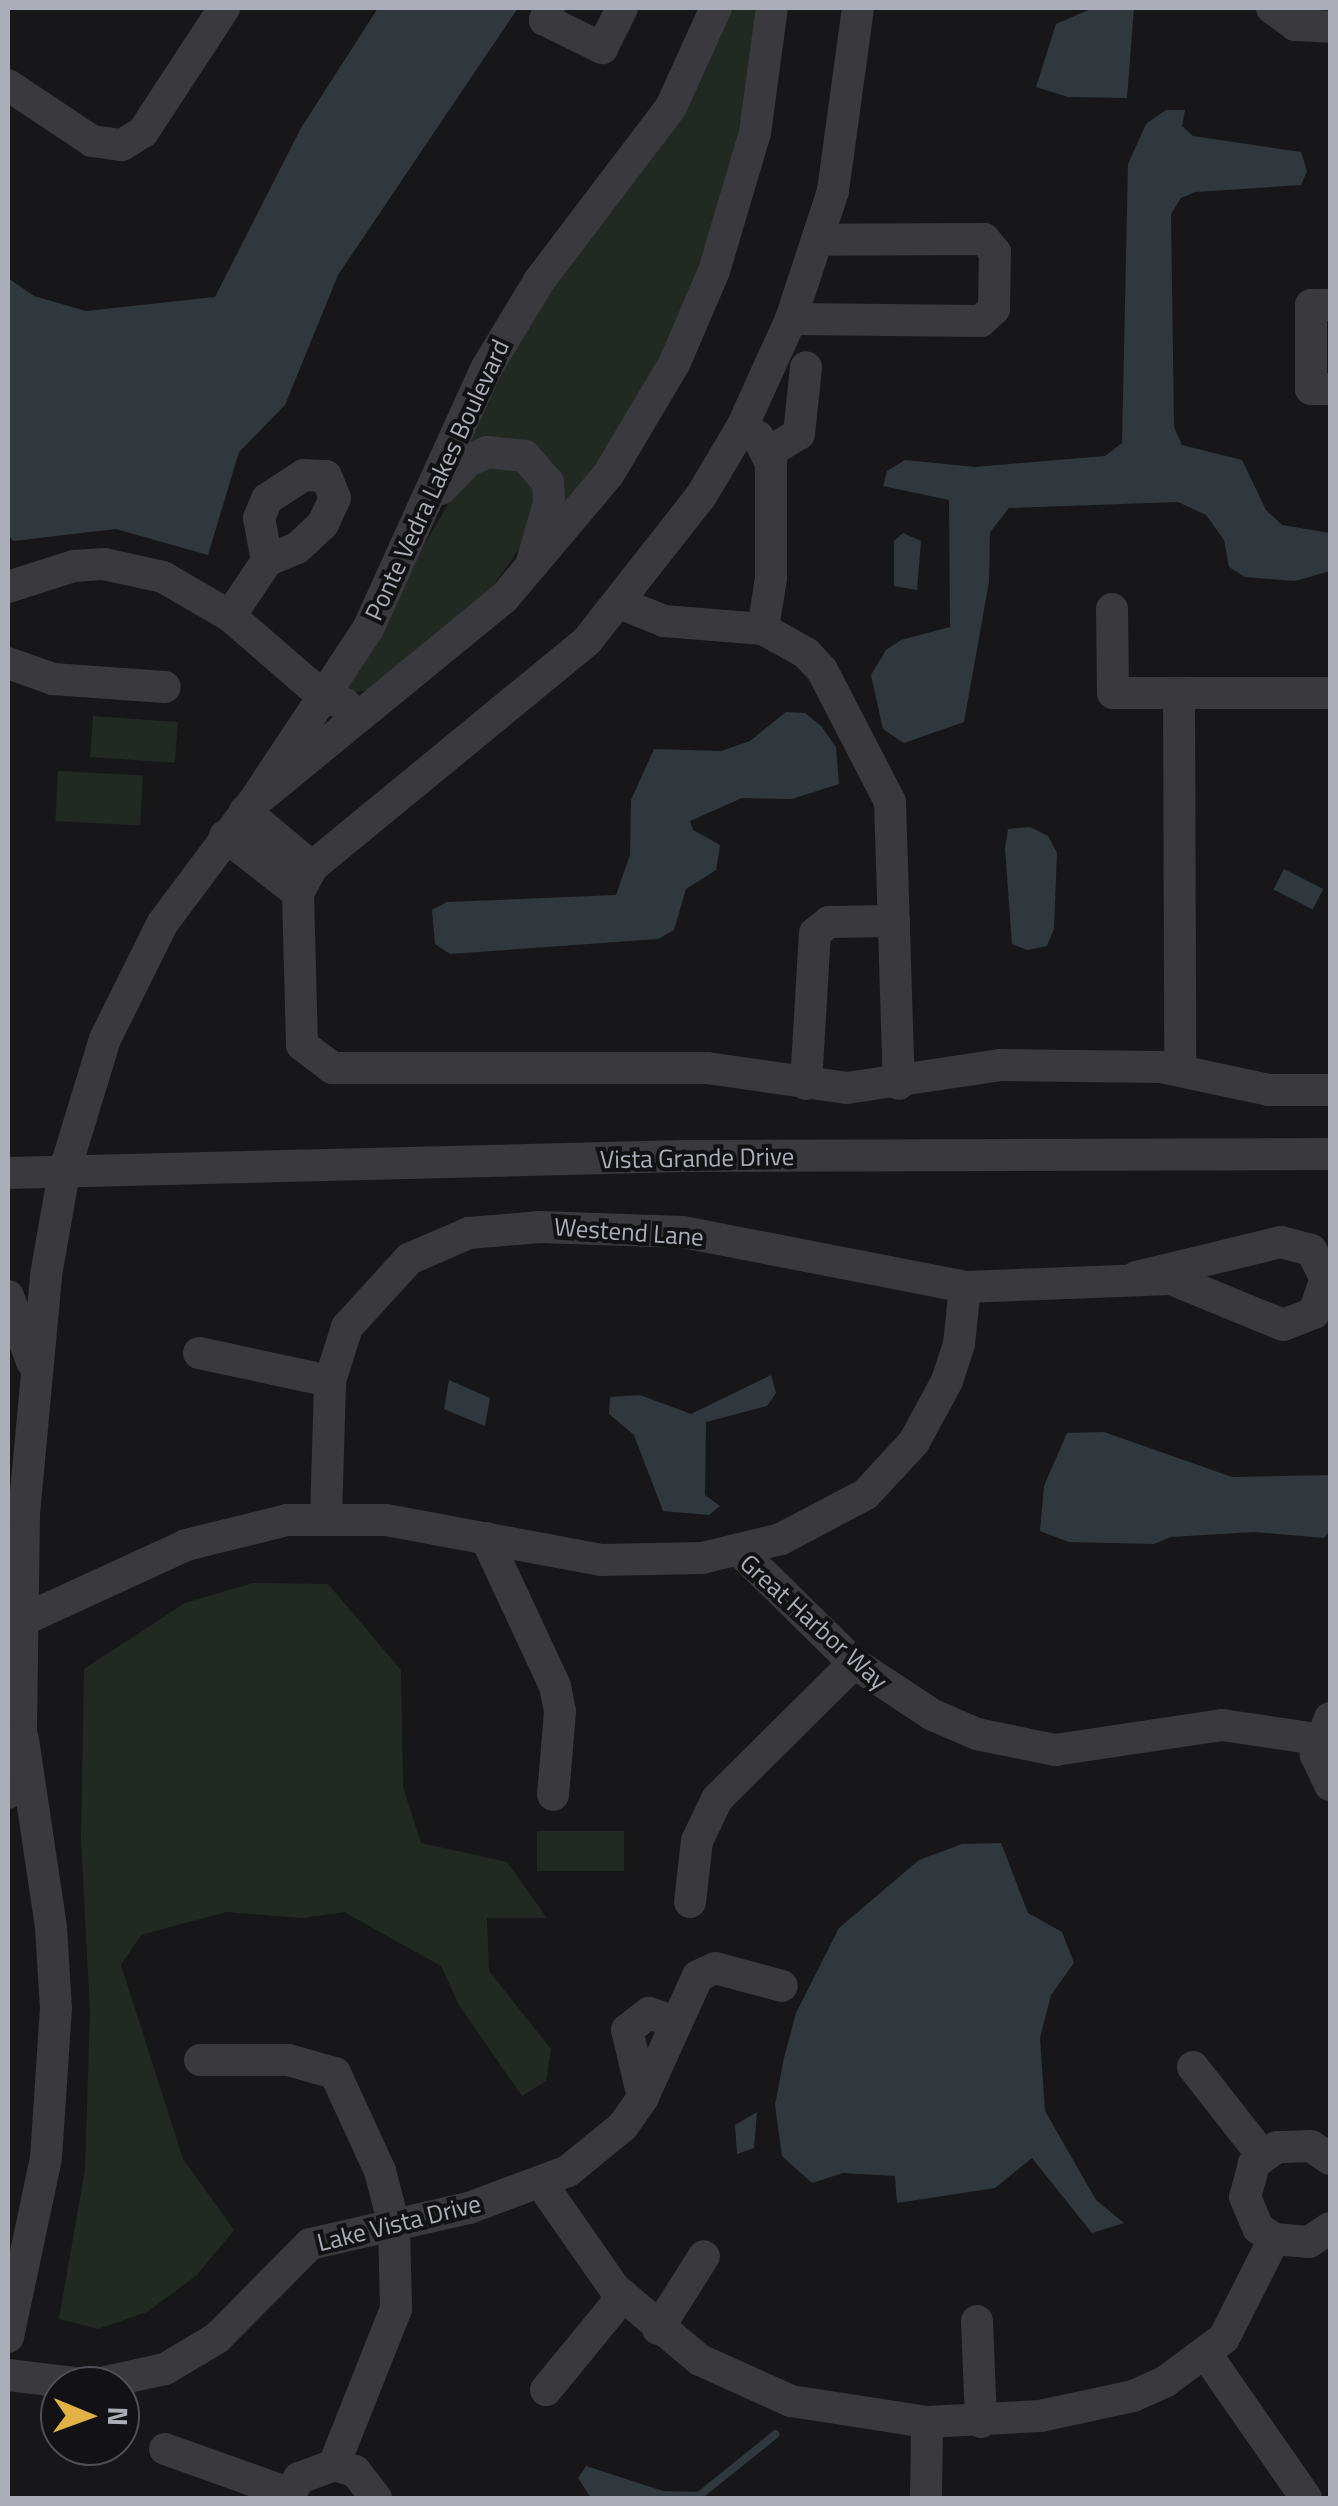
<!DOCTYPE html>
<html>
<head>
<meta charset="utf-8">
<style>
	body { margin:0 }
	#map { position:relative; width:1338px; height:2506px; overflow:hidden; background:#171719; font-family:"Titillium Web",sans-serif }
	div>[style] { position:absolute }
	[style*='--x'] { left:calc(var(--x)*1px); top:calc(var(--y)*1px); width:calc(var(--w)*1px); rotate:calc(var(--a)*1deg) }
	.green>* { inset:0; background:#222923; transform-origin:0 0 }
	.water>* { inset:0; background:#30383e; transform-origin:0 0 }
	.stream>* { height:8px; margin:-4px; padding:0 4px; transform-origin:4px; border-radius:4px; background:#30383e }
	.minor>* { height:32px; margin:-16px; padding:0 16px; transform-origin:16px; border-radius:16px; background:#39393e }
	span { translate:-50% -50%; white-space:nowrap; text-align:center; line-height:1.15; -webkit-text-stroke:8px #121214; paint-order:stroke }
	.street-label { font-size:25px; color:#abaeb8 }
	.frame { position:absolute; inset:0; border:10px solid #abaeb8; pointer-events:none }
	.north { position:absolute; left:40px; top:2366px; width:100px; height:100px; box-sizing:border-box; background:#121214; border:2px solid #4f5056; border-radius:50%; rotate:91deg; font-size:28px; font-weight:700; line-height:40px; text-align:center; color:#abaeb8 }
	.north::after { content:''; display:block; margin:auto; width:35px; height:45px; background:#e2b246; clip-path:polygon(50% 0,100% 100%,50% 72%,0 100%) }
</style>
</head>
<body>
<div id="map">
	<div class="green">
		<i style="clip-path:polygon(725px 8px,764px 8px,754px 90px,686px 322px,564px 521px,561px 483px,458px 449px,478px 403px)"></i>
		<i style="clip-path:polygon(499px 461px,534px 481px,531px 532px,514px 556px,474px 613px,376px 689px,338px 694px,459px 485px)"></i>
		<i style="left:93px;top:716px;width:85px;height:41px;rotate:4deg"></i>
		<i style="left:58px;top:771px;width:85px;height:50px;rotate:3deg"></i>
		<i style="clip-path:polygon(253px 1583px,328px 1584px,401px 1670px,403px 1787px,421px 1843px,507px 1862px,547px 1918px,487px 1918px,489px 1971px,551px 2049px,546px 2081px,522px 2096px,459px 2005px,441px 1966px,344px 1912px,303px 1918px,226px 1912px,141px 1935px,121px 1965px,183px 2159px,234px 2230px,197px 2275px,147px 2312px,98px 2329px,59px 2319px,85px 2169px,90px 2012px,81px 1839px,84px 1669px,185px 1603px)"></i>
		<i style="left:537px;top:1831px;width:87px;height:40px"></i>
	</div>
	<div class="water">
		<i style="clip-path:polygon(378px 8px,518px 8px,338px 275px,285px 405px,239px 452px,208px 555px,116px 529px,13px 541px,8px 534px,8px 278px,34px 296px,86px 311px,215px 297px,301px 128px)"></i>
		<i style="clip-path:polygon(1093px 8px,1134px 8px,1127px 98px,1068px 97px,1036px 87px,1056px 24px)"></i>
		<i style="clip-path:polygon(1166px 110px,1185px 110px,1182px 126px,1193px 136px,1301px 152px,1307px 171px,1301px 185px,1195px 192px,1181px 198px,1171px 214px,1174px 427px,1182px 445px,1242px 460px,1266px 510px,1282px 525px,1330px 533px,1330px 571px,1295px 581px,1245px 577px,1229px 567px,1224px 540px,1206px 515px,1178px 502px,1009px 508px,990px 532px,989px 582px,964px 722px,904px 743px,883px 729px,871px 675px,886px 650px,901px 640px,950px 627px,949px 500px,883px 486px,887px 471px,905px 460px,975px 467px,1105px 456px,1122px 443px,1128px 164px,1146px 124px)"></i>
		<i style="clip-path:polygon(903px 533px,921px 541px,917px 590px,894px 586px,894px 541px)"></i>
		<i style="clip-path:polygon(786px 712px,805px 713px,821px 726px,836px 747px,839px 784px,792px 799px,742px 798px,690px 821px,693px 830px,720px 845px,716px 870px,686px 889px,674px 930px,658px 939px,450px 954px,435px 944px,432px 910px,447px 902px,616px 895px,630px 855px,631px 800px,654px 749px,721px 751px,750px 741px)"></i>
		<i style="clip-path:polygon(1030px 827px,1048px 836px,1057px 853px,1054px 929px,1047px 946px,1027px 950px,1012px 944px,1005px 849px,1008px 829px)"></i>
		<i style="left:1284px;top:869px;width:44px;height:23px;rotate:27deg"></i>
		<i style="clip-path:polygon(771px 1375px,776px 1393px,767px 1406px,706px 1422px,705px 1495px,720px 1506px,709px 1515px,663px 1511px,634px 1435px,609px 1414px,610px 1397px,640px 1395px,691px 1414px)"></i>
		<i style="clip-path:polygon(449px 1380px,490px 1398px,485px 1426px,444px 1409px)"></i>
		<i style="clip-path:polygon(1104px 1432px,1232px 1477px,1330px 1475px,1330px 1530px,1324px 1538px,1254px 1532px,1171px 1537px,1154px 1544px,1069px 1542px,1040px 1531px,1044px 1486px,1067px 1433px)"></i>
		<i style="clip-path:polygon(1001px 1843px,1028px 1913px,1062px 1932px,1074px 1963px,1051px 1995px,1040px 2038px,1045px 2111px,1096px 2200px,1124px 2223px,1092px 2233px,1032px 2158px,995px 2188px,897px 2203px,895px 2176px,843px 2173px,812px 2183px,782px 2156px,775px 2105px,784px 2058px,796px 2013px,839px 1928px,919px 1860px,962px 1844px)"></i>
		<i style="clip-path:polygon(757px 2112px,754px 2148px,737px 2154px,735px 2125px)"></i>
		<i style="clip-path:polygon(586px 2466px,663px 2491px,701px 2492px,697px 2498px,591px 2498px,578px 2478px)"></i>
	</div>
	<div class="stream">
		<i style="--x:700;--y:2495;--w:97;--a:-38.8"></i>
	</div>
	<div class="minor">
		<i style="--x:549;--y:8;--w:13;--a:108"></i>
		<i style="--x:545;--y:20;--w:64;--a:26.2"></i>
		<i style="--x:602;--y:48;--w:45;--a:-63.4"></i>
		<i style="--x:858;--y:8;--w:185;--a:97.8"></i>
		<i style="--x:833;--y:191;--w:135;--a:108.2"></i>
		<i style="--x:791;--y:319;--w:119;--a:114.4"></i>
		<i style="--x:742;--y:427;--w:80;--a:120.7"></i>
		<i style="--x:701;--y:496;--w:184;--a:128.2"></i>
		<i style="--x:587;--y:641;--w:356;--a:140.6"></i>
		<i style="--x:312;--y:867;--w:30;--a:118"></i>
		<i style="--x:298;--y:893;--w:152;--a:88.5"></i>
		<i style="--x:302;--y:1045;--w:38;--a:37"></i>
		<i style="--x:332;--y:1068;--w:375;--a:0"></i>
		<i style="--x:707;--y:1068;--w:141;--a:8.1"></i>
		<i style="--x:847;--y:1088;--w:156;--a:-8.5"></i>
		<i style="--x:1001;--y:1065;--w:160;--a:0.7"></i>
		<i style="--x:1161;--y:1067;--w:110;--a:12"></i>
		<i style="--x:1269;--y:1090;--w:61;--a:0"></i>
		<i style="--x:1272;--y:8;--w:29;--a:36"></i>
		<i style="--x:1295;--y:25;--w:35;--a:3"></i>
		<i style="--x:8;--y:85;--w:101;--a:33.7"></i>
		<i style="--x:92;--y:141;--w:30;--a:8"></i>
		<i style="--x:122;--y:145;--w:25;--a:-32"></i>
		<i style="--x:143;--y:132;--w:148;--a:-56.8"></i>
		<i style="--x:1330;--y:305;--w:19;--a:180"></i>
		<i style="--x:1311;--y:305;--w:84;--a:90"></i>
		<i style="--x:1311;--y:389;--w:19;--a:0"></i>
		<i style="--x:791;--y:319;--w:190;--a:0.6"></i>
		<i style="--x:981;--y:321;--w:18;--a:-43"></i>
		<i style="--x:994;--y:309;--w:57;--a:-89"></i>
		<i style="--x:995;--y:252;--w:17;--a:-130"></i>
		<i style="--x:984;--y:239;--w:166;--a:179.7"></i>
		<i style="--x:742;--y:427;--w:19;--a:32"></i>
		<i style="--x:758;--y:437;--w:30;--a:64"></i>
		<i style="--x:771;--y:464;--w:114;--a:90"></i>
		<i style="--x:771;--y:578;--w:52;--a:98.9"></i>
		<i style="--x:768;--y:453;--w:36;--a:-32"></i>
		<i style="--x:799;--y:434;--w:67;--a:-84"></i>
		<i style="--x:441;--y:489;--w:39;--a:-46"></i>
		<i style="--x:468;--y:461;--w:21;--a:-25"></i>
		<i style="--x:487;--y:452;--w:38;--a:6"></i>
		<i style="--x:525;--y:456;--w:35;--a:49"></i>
		<i style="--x:548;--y:482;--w:21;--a:87"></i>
		<i style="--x:549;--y:503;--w:61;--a:106.1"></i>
		<i style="--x:8;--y:587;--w:69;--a:-17.7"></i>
		<i style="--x:74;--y:566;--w:30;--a:-4"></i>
		<i style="--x:104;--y:564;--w:60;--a:12.4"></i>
		<i style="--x:163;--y:577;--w:78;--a:30.2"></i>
		<i style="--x:230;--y:616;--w:124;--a:40.8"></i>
		<i style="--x:324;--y:697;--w:22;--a:18"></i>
		<i style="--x:622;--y:604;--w:45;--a:22"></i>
		<i style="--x:664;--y:621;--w:99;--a:4.6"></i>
		<i style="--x:763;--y:629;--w:49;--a:29.2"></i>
		<i style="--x:806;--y:653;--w:23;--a:47"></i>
		<i style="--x:822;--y:670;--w:148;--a:62.7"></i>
		<i style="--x:890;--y:802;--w:282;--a:88.2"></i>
		<i style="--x:1112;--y:609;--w:84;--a:89.3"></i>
		<i style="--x:1113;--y:693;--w:217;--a:0"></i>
		<i style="--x:230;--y:616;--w:66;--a:-56.1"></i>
		<i style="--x:267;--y:561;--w:44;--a:-100.5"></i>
		<i style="--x:259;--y:518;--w:21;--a:-67"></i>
		<i style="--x:267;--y:499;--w:44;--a:-33"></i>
		<i style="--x:304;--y:475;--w:22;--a:3"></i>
		<i style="--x:326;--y:476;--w:24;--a:68"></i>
		<i style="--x:335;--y:498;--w:29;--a:115"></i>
		<i style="--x:323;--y:524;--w:35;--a:137"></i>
		<i style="--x:297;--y:548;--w:33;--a:157"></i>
		<i style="--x:8;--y:663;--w:48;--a:19.6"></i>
		<i style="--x:53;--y:679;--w:112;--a:4.1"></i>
		<i style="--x:1179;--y:694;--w:376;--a:89.8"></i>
		<i style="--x:262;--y:796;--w:313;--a:-39.3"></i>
		<i style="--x:504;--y:598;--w:161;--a:-49.8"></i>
		<i style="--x:608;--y:475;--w:131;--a:-59.3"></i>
		<i style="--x:675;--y:362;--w:99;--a:-66.8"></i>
		<i style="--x:714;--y:271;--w:144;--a:-73.5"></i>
		<i style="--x:755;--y:133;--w:126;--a:-82.3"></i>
		<i style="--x:245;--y:811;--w:87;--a:39.9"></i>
		<i style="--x:225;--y:836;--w:93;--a:38"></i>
		<i style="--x:806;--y:1084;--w:151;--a:-86.6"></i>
		<i style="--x:815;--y:933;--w:18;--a:-38"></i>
		<i style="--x:829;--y:922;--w:65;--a:-0.9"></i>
		<i style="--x:8;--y:1173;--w:675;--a:-1.44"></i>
		<i style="--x:683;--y:1156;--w:647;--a:-0.18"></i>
		<i style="--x:8;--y:1296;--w:70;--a:70"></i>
		<i style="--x:199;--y:1353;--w:134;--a:12.1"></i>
		<i style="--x:326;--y:1518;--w:137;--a:-88.3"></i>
		<i style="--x:330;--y:1381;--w:57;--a:-72.5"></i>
		<i style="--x:347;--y:1327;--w:92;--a:-47.6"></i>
		<i style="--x:409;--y:1259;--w:65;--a:-23.4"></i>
		<i style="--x:469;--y:1233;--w:71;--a:-4.8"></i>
		<i style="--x:540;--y:1227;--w:143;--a:2"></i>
		<i style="--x:683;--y:1232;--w:287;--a:11"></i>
		<i style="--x:965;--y:1287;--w:206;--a:-2.2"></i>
		<i style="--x:1171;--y:1279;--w:121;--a:22.3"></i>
		<i style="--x:1283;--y:1325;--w:33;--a:-21"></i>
		<i style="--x:1314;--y:1313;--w:36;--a:-71"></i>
		<i style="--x:1326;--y:1279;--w:33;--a:-117"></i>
		<i style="--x:1311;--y:1250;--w:31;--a:-165"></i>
		<i style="--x:1281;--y:1242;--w:149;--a:166.4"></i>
		<i style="--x:486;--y:1538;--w:163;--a:65"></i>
		<i style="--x:555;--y:1686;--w:26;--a:79"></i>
		<i style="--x:560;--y:1712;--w:83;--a:94.8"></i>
		<i style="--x:740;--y:1551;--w:160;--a:44.5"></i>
		<i style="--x:854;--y:1663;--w:95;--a:33.4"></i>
		<i style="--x:933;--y:1715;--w:48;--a:23.4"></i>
		<i style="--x:977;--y:1734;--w:80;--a:11.6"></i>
		<i style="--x:1055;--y:1750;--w:169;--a:-8.5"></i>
		<i style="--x:1222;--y:1725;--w:96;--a:8.4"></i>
		<i style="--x:21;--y:1621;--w:182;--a:-24.7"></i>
		<i style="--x:186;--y:1545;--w:104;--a:-13.9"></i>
		<i style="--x:287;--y:1520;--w:99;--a:0"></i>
		<i style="--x:386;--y:1520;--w:219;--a:10.5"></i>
		<i style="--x:601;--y:1560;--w:101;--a:-1.1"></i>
		<i style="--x:702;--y:1558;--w:81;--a:-13.5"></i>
		<i style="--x:781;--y:1539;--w:96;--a:-27.9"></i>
		<i style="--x:866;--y:1494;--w:71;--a:-47.3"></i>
		<i style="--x:914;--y:1442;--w:69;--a:-61.6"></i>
		<i style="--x:947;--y:1381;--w:39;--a:-72"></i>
		<i style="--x:959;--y:1344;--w:57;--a:-84"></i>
		<i style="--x:1330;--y:1718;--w:40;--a:111"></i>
		<i style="--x:1316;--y:1755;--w:33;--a:65"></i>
		<i style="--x:8;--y:1793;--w:64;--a:-78.3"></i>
		<i style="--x:21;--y:1730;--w:216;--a:-89.2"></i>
		<i style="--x:24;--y:1514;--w:240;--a:-84.7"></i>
		<i style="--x:46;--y:1275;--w:104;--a:-80"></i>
		<i style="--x:64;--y:1173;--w:140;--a:-73"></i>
		<i style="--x:105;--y:1039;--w:128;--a:-63.6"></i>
		<i style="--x:162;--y:924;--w:154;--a:-53.2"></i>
		<i style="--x:254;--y:801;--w:206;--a:-56.5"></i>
		<i style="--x:368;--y:629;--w:286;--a:-65.6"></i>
		<i style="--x:486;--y:369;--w:103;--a:-58.9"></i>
		<i style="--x:539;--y:281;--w:218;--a:-52.8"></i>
		<i style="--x:671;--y:107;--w:109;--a:-65.6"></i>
		<i style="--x:690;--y:1902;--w:61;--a:-83.5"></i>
		<i style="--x:697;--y:1841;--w:47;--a:-64.5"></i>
		<i style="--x:717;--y:1799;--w:193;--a:-44.8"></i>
		<i style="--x:200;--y:2060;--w:88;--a:0"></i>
		<i style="--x:288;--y:2060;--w:49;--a:15.5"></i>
		<i style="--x:335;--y:2073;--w:108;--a:65.3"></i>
		<i style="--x:380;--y:2171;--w:56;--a:75.5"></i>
		<i style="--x:394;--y:2225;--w:84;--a:88.6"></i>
		<i style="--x:396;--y:2309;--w:168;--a:111.7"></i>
		<i style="--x:1193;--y:2067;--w:112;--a:51.9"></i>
		<i style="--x:643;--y:2097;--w:69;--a:-103.4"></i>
		<i style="--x:627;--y:2030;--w:28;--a:-38"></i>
		<i style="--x:649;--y:2013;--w:28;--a:19"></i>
		<i style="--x:1330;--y:2159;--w:23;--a:-146"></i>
		<i style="--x:1311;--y:2146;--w:34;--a:178"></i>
		<i style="--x:1277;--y:2147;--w:29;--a:144"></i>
		<i style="--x:1254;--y:2164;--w:34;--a:105"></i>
		<i style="--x:1245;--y:2197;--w:34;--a:67"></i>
		<i style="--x:1258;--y:2228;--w:19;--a:35"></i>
		<i style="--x:1274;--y:2239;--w:35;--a:5"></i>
		<i style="--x:1309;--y:2242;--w:25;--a:-34"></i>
		<i style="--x:541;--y:2183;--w:129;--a:55.1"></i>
		<i style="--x:615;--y:2289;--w:111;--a:39.9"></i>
		<i style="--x:700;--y:2360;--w:100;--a:24.3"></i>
		<i style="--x:791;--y:2401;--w:138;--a:8.8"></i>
		<i style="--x:927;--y:2422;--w:113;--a:-3"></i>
		<i style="--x:1040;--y:2416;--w:95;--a:-12.1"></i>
		<i style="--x:1133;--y:2396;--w:36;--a:-24"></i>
		<i style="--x:1166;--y:2381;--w:72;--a:-36.6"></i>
		<i style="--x:1224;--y:2338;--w:111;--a:-63.2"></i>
		<i style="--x:977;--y:2321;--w:101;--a:87.7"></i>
		<i style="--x:658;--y:2329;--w:86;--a:-57.8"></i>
		<i style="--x:8;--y:2337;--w:183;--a:-78"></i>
		<i style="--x:46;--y:2158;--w:149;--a:-86.2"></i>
		<i style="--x:56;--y:2009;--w:82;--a:-93.5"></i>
		<i style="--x:51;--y:1927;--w:190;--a:-98.5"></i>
		<i style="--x:1206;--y:2354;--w:175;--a:55.2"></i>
		<i style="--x:8;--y:2375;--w:85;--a:6.8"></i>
		<i style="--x:92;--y:2385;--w:75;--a:-12.4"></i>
		<i style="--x:165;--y:2369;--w:61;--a:-30.8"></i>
		<i style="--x:217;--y:2338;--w:132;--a:-45.3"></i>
		<i style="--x:310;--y:2244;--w:163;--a:-12.8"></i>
		<i style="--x:469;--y:2208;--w:106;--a:-20.5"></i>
		<i style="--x:568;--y:2171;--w:71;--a:-39.3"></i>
		<i style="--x:623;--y:2126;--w:35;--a:-55"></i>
		<i style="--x:643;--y:2097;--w:133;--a:-65.6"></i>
		<i style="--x:698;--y:1976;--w:19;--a:-25"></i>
		<i style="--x:715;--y:1968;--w:69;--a:15"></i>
		<i style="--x:546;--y:2390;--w:122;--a:-50.7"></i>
		<i style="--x:165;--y:2449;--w:131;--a:19.7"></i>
		<i style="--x:288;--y:2498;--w:23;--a:-61"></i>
		<i style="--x:299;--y:2478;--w:37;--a:-20"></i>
		<i style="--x:334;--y:2465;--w:22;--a:16"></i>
		<i style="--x:355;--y:2471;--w:34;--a:52"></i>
		<i style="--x:926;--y:2498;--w:76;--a:-89.2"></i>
	</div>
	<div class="street-label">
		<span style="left:437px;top:480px;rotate:-65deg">Ponte Vedra Lakes Boulevard</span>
		<span style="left:697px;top:1158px;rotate:-1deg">Vista Grande Drive</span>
		<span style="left:629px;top:1232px;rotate:4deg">Westend Lane</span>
		<span style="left:814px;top:1622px;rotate:42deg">Great Harbor Way</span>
		<span style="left:399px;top:2223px;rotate:-14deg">Lake Vista Drive</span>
	</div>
	<div class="frame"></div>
	<div class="north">N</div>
</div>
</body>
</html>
